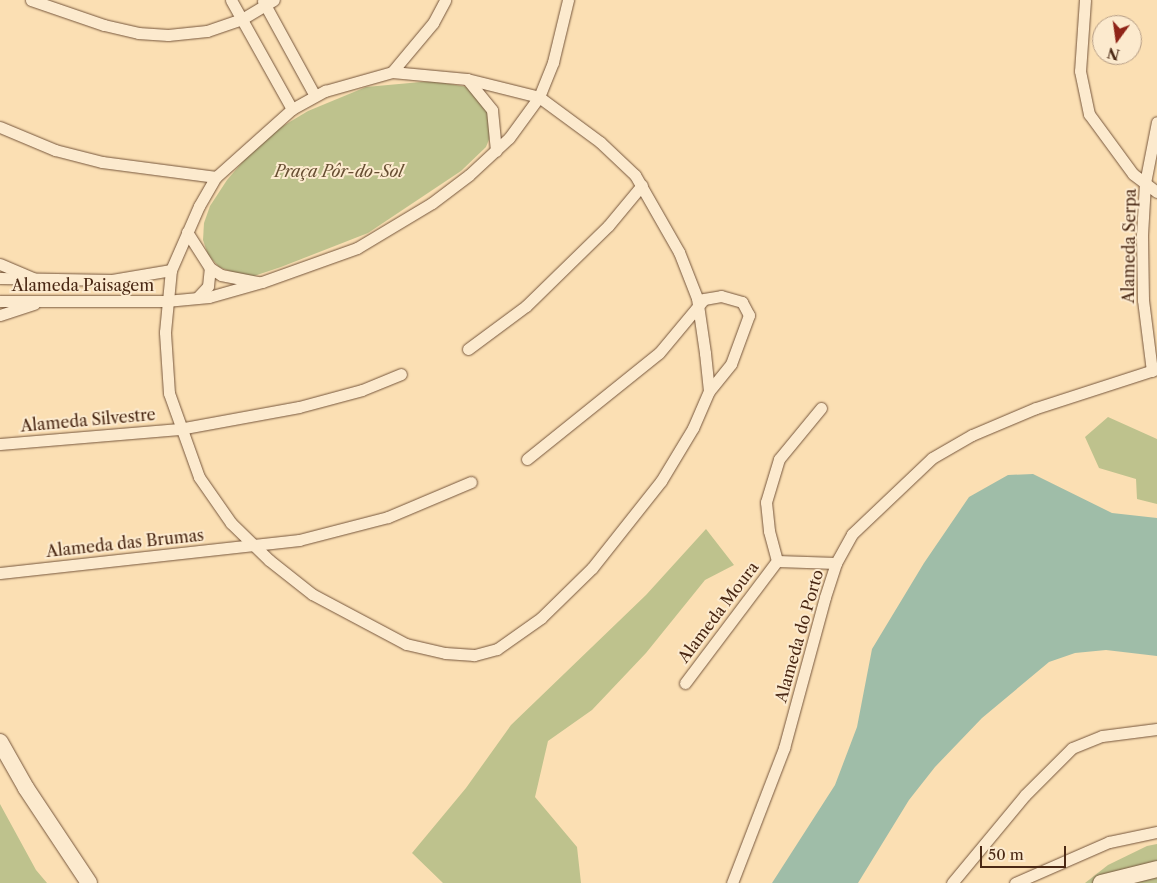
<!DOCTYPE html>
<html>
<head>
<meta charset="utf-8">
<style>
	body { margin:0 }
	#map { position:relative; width:1157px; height:883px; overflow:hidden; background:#fbdfb3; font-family:"Libre Caslon Text",serif }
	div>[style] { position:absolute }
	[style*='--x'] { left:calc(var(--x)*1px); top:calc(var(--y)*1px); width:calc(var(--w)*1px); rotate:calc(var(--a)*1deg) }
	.green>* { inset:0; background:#bec28d }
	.water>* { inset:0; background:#9fbda8 }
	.roads { filter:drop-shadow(0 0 1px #76563c) drop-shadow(0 0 1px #76563c) }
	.street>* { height:11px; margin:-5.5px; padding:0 5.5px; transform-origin:5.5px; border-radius:5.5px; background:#fceace }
	.secondary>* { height:16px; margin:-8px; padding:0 8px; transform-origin:8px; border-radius:8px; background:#fceace }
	span { translate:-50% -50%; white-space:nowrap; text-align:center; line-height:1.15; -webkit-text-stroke:4px #fceace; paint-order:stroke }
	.park-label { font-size:16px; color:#674e32; font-style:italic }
	.street-label { font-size:16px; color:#4a2814 }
	.north { position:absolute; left:1092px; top:15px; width:50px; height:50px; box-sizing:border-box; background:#fceace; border:1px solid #b59c84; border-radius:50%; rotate:194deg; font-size:14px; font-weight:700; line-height:20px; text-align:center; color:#4a2814 }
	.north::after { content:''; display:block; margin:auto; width:18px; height:22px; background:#8f2418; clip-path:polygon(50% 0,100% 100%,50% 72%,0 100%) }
	.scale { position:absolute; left:980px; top:846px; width:86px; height:22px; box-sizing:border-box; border:2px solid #4a2814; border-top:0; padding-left:6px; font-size:15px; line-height:18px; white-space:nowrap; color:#4a2814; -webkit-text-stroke:4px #fceace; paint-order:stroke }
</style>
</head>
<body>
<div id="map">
	<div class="green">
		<i style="clip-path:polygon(432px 81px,474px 88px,485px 100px,492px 132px,486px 147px,461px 171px,368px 233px,281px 267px,254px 276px,237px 274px,219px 267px,208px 255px,203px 240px,204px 223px,210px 206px,227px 180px,252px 151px,278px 129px,308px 111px,366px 87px)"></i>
		<i style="clip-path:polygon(1108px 417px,1157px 439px,1157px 504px,1137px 499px,1136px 479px,1099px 468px,1085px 437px)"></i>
		<i style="clip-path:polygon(706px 529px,734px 565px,705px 580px,646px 653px,592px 710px,548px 741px,535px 797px,577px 847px,581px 883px,443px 883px,412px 853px,466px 788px,511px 725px,646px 595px)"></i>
		<i style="clip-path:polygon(0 804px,36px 870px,47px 883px,0 883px)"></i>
		<i style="clip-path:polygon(1157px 844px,1157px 883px,1085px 883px,1108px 865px,1147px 846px)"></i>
	</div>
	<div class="water">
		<i style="clip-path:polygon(1033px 474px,1112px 513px,1157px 518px,1157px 656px,1106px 650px,1075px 653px,1049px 662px,982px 718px,935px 767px,909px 800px,858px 883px,772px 883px,835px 785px,857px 727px,872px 649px,924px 563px,969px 497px,1008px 475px)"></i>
	</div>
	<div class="roads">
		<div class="street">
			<i style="--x:31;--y:0;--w:77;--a:18.9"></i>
			<i style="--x:104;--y:25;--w:35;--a:13"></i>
			<i style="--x:138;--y:33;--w:30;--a:4"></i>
			<i style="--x:168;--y:35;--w:39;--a:-6"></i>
			<i style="--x:207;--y:31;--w:37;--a:-19"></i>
			<i style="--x:242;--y:19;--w:37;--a:-31"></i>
			<i style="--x:231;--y:0;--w:125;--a:60.8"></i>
			<i style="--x:1085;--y:0;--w:71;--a:94"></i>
			<i style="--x:1080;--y:71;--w:44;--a:78.2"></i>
			<i style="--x:1089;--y:114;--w:74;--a:53.7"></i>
			<i style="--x:1133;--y:174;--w:30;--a:37"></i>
			<i style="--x:263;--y:1;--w:108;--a:61.3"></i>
			<i style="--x:392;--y:72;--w:75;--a:5.3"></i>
			<i style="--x:467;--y:79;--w:74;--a:14"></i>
			<i style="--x:539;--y:97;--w:76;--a:36.4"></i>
			<i style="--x:600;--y:142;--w:48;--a:43.3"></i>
			<i style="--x:635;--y:175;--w:89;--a:60.3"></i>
			<i style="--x:679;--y:252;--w:49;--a:68.6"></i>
			<i style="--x:697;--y:298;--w:56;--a:81.7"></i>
			<i style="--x:705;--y:353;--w:38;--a:84"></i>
			<i style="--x:709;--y:391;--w:40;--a:113.4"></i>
			<i style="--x:693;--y:428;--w:62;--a:121.1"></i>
			<i style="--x:661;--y:481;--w:111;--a:128.4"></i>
			<i style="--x:592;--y:568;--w:71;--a:135.6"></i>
			<i style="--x:541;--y:618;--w:54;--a:144.8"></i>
			<i style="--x:497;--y:649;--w:24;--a:165"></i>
			<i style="--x:474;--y:655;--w:29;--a:-176"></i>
			<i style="--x:445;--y:653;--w:40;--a:-167"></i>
			<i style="--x:406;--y:644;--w:106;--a:-152"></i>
			<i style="--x:312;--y:594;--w:55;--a:-141.7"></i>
			<i style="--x:269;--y:560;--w:53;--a:-135.8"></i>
			<i style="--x:231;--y:523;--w:56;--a:-124.8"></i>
			<i style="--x:199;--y:477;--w:89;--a:-109.7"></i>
			<i style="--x:169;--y:393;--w:61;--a:-93.8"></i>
			<i style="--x:165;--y:332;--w:62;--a:-84.5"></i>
			<i style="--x:171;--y:270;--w:70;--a:-66.4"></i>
			<i style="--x:199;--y:206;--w:34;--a:-60"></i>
			<i style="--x:216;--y:177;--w:102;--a:-41.8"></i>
			<i style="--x:292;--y:109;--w:38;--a:-29"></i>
			<i style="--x:325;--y:91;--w:70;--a:-15.8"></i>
			<i style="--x:392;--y:72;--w:64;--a:-50.1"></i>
			<i style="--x:433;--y:23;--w:26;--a:-62"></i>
			<i style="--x:467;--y:79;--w:40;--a:51"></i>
			<i style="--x:492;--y:110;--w:41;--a:84.4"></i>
			<i style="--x:0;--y:127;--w:60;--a:22.7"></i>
			<i style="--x:55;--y:150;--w:49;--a:14.3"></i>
			<i style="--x:102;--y:162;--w:115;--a:7.5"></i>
			<i style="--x:187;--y:232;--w:43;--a:57.4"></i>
			<i style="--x:210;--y:268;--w:13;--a:32"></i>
			<i style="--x:221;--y:275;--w:38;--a:11"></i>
			<i style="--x:0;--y:264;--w:39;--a:23"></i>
			<i style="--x:0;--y:278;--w:112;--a:1"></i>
			<i style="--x:112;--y:280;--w:60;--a:-9.6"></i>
			<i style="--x:197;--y:298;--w:16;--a:-47"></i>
			<i style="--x:208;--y:286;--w:18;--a:-84"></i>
			<i style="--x:0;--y:301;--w:166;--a:0"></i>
			<i style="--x:166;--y:301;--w:43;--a:-5.3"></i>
			<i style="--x:209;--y:297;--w:55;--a:-15.8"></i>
			<i style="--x:262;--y:282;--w:101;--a:-19.7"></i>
			<i style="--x:357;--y:248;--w:87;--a:-31"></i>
			<i style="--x:432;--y:203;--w:46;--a:-37.1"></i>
			<i style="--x:469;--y:175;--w:54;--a:-42.8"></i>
			<i style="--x:509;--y:138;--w:51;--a:-53.8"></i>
			<i style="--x:539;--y:97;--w:38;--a:-68"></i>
			<i style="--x:553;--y:62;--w:64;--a:-76.4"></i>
			<i style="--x:0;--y:315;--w:36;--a:-18"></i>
			<i style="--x:468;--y:349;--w:72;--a:-36.6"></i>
			<i style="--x:526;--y:306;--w:115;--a:-44.3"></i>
			<i style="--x:608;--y:226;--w:53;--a:-50.3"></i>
			<i style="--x:1152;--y:371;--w:72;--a:-97.2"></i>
			<i style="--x:1143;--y:300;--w:65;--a:-90.9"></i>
			<i style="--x:1142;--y:235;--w:52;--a:-86.7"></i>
			<i style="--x:1145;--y:183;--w:62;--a:-78.9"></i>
			<i style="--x:821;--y:408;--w:66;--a:129.5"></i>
			<i style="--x:779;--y:459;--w:45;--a:106.8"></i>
			<i style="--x:766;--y:502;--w:29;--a:84"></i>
			<i style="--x:769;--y:531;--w:31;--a:75"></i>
			<i style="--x:777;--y:561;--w:59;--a:1.9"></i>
			<i style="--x:0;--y:444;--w:180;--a:-4.8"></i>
			<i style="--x:179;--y:429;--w:122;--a:-10.4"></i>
			<i style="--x:299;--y:407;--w:65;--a:-15.1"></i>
			<i style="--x:362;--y:390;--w:42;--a:-22.3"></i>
			<i style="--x:527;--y:459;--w:169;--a:-38.8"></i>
			<i style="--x:659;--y:353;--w:70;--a:-50.2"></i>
			<i style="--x:704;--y:299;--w:17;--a:-10"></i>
			<i style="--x:721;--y:296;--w:22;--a:16"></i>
			<i style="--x:742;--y:302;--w:15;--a:62"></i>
			<i style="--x:749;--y:315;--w:52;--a:110.2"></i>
			<i style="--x:731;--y:364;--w:35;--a:129"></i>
			<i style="--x:0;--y:573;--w:301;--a:-6.3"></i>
			<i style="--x:299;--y:540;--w:92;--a:-14.5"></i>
			<i style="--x:388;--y:517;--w:90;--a:-22.9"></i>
			<i style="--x:685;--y:683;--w:153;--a:-53"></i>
			<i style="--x:732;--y:883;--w:145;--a:-68.9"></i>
			<i style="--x:784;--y:748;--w:156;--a:-74.8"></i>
			<i style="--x:825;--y:597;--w:36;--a:-72"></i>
			<i style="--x:836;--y:563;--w:33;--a:-61"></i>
			<i style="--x:852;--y:534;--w:110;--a:-43.5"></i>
			<i style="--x:932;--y:458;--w:46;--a:-29.9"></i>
			<i style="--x:972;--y:435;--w:69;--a:-22.9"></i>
			<i style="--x:1036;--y:408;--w:127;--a:-17.9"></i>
			<i style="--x:952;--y:883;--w:114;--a:-50.3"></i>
			<i style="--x:1025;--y:795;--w:66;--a:-45"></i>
			<i style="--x:1072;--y:748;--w:32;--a:-22"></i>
			<i style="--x:1102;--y:736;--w:55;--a:-7.3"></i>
			<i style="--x:1015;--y:883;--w:103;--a:-23.6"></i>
			<i style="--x:1109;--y:842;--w:49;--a:-11.8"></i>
		</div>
		<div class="secondary">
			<i style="--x:0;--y:742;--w:53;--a:60.5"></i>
			<i style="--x:26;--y:788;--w:114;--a:56.4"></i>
			<i style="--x:1101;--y:883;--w:58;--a:-14"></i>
		</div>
	</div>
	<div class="park-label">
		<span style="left:339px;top:171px">Praça Pôr-do-Sol</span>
	</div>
	<div class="street-label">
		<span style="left:1129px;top:246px;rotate:-89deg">Alameda Serpa</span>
		<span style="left:83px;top:285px">Alameda Paisagem</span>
		<span style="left:88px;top:420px;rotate:-5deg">Alameda Silvestre</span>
		<span style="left:125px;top:543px;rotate:-6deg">Alameda das Brumas</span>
		<span style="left:718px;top:612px;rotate:-53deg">Alameda Moura</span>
		<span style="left:799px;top:636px;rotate:-74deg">Alameda do Porto</span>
	</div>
	<div class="north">N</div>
	<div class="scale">50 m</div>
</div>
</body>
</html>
